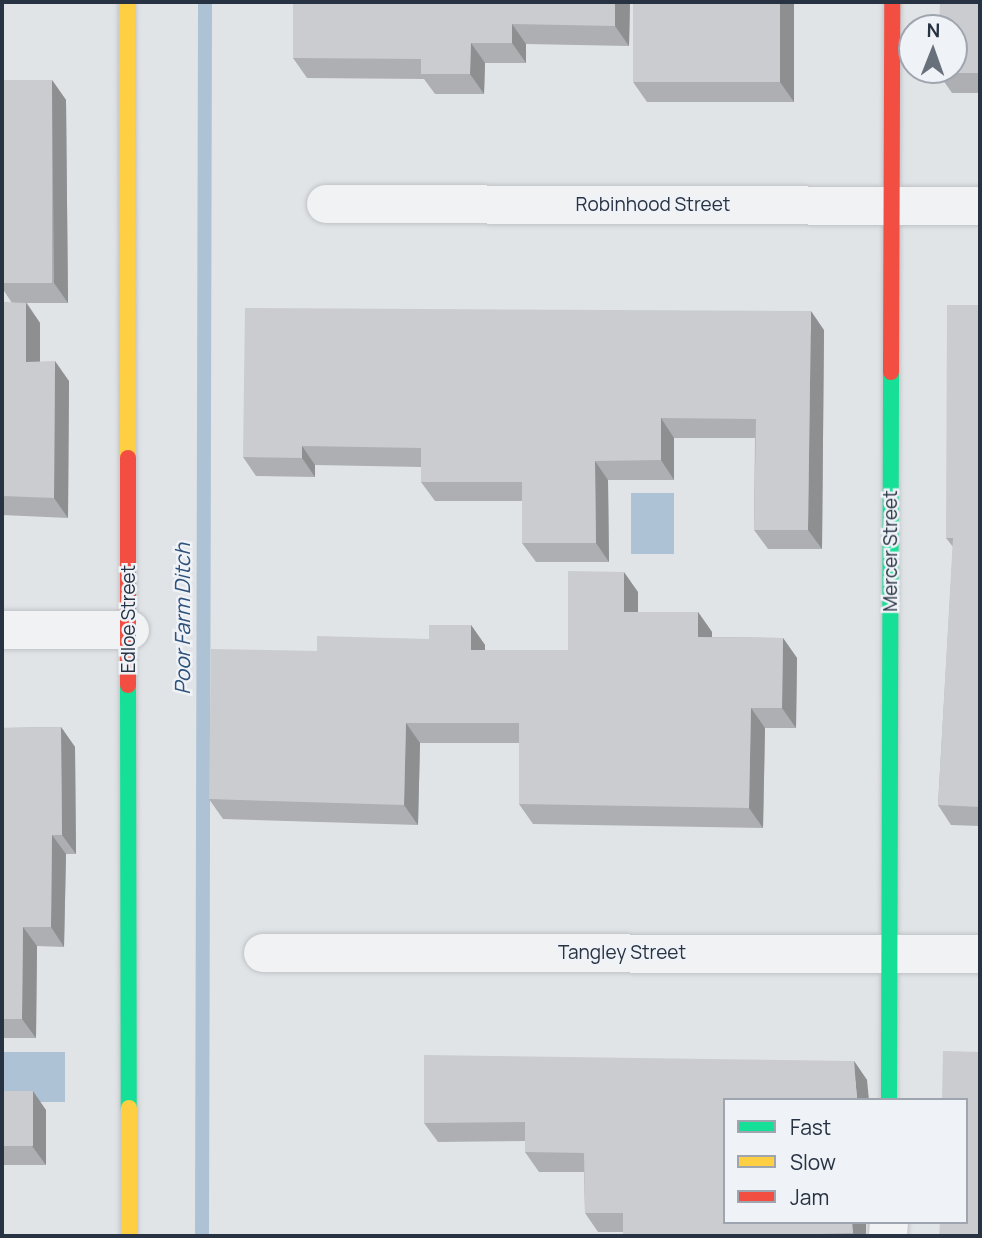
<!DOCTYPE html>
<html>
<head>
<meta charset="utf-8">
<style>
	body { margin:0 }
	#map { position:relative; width:982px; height:1238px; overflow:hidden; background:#e1e4e7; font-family:Manrope,sans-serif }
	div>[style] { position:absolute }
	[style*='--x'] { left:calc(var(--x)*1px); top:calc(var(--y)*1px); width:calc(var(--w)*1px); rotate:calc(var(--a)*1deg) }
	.water>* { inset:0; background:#adc2d4; transform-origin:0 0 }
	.stream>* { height:14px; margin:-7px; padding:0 7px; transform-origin:7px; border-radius:7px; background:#adc2d4 }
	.roads { filter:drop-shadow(0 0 2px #bfc2c5) drop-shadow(0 0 2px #bfc2c5) }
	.street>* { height:38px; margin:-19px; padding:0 19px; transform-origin:19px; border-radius:19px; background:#f1f2f3 }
	.fast>* { height:16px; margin:-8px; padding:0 8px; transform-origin:8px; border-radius:8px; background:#16e098 }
	.slow>* { height:16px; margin:-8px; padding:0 8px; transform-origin:8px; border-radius:8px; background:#ffcf43 }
	.jam>* { height:16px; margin:-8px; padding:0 8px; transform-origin:8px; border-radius:8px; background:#f24e42 }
	.wall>* { inset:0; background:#aeafb2 }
	.shaded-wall>* { inset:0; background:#8d8f91 }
	.building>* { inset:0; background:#cacccf; transform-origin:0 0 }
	span { translate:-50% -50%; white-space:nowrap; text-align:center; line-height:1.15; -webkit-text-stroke:5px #eff2f7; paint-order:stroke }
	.street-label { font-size:19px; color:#273242 }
	.water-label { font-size:21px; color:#2e5279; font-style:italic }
	.frame { position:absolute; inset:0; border:4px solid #273242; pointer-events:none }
	.legend { position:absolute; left:723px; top:1098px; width:245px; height:126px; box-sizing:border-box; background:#eff2f7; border:2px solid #9fa5af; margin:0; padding:9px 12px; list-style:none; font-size:21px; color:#273242 }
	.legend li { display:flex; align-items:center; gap:14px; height:35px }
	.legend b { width:35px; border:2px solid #9fa5af }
	.north { position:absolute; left:898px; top:14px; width:70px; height:70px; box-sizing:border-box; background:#eff2f7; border:2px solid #9fa5af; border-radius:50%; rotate:1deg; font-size:19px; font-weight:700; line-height:28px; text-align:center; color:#273242 }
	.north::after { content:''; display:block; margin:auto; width:24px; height:32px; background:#68707c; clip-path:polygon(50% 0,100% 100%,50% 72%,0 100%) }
</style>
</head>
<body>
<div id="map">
	<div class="water">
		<i style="left:631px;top:493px;width:43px;height:61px"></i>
		<i style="left:2px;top:1052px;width:63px;height:50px"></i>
	</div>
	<div class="stream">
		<i style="--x:202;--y:1236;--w:1234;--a:-89.86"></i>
	</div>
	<div class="roads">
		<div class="street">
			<i style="--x:326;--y:204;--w:654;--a:0.18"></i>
			<i style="--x:2;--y:630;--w:128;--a:0"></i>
			<i style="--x:263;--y:953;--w:717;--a:0.08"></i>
			<i style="--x:888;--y:1236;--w:14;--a:-86"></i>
		</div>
		<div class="fast">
			<i style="--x:128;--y:685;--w:423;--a:89.9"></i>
			<i style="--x:889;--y:1100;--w:728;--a:-89.84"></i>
		</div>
		<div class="slow">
			<i style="--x:127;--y:2;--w:456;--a:89.9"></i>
			<i style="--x:129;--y:1108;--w:128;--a:90"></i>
		</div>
		<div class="jam">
			<i style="--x:891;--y:372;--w:370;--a:-89.8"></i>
			<i style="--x:128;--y:458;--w:227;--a:90"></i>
		</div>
	</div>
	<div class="wall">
		<i style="clip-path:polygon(630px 2px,629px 46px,526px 44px,526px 63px,485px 63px,484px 94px,435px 94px,424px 79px,307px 78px,293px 58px)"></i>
		<i style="clip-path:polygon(794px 2px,794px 102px,647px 102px,633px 82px)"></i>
		<i style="clip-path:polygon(980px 2px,980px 93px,952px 93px,938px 73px)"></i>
		<i style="clip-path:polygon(2px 80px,52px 80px,66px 100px,68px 303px,27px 303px,40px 323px,40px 362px,69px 381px,68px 518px,2px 515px,2px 302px,12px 303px,2px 288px)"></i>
		<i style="clip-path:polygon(980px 305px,980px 826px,951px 825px,938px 805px,953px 547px,946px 538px)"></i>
		<i style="clip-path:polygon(824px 330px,822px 549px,768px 549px,754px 530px,755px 438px,674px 438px,674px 480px,608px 480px,609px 562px,536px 562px,522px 543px,522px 501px,435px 501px,421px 482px,421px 467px,315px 465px,315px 477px,256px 476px,243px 457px)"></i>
		<i style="clip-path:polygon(638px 592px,638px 612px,698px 612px,712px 632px,712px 637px,783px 638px,797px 658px,796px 728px,765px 728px,763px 828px,533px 824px,519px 804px,519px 743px,420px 743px,418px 825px,223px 819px,209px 799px,317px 651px,429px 639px,471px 625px,485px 645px,485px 650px,568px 650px)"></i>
		<i style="clip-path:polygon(61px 727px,75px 747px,76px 854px,66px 854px,64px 947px,37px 946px,36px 1038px,2px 1038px,2px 728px)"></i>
		<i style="clip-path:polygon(854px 1061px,867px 1080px,725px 1100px,725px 1222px,866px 1222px,866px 1236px,623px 1236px,623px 1232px,598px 1232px,585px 1213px,584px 1172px,539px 1172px,525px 1152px,525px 1141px,438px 1142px,424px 1123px)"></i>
		<i style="clip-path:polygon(2px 1091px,46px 1110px,46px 1165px,2px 1165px)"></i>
	</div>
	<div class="shaded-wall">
		<i style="clip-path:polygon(615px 2px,630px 2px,629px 46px,615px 26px)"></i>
		<i style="clip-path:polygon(780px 2px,794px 2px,794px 102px,780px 82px)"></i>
		<i style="clip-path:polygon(512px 24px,526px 44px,526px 63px,512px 43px)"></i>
		<i style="clip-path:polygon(471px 43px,485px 63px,484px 94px,470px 74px)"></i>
		<i style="clip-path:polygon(52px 80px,66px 100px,68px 303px,54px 283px)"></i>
		<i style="clip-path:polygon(26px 303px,40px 323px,40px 382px,26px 362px)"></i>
		<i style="clip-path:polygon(811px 311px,824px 330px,822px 549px,808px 530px)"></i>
		<i style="clip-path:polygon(55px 361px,69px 381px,68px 518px,54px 498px)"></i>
		<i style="clip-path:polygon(661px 418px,674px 438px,674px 480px,661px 460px)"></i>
		<i style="clip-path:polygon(302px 446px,315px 465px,315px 477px,302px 458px)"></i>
		<i style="clip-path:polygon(595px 461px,608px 480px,609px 562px,596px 543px)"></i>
		<i style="clip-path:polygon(624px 572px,638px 592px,638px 632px,624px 612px)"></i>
		<i style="clip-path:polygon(698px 612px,712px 632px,712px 657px,698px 637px)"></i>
		<i style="clip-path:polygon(471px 625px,485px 645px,485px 670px,471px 650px)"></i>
		<i style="clip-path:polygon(783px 638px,797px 658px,796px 728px,782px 708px)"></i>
		<i style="clip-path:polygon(751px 708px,765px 728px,763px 828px,749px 808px)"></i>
		<i style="clip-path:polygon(406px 723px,420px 743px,418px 825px,404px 805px)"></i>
		<i style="clip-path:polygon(61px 727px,75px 747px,76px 854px,62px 835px)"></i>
		<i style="clip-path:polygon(52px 835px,66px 854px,64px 947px,51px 927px)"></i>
		<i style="clip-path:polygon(23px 927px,37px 946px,36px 1038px,22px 1019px)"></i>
		<i style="clip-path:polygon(854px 1061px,867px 1080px,869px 1100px,857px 1100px)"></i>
		<i style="clip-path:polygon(33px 1091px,46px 1110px,46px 1165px,32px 1146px)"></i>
		<i style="clip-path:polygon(852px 1222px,866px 1222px,866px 1236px,855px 1236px,853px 1233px)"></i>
	</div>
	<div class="building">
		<i style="clip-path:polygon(293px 2px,615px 2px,615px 26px,512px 24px,512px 43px,471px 43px,470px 74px,421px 74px,421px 59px,293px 58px)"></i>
		<i style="left:633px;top:2px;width:147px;height:80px"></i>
		<i style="clip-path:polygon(940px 2px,980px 2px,980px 73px,938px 73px,938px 70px,954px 70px,954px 28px,939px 28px)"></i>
		<i style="left:2px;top:80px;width:50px;height:203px"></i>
		<i style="clip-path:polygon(2px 302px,26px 303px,26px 362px,55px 361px,54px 498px,2px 496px)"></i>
		<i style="clip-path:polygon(947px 305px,980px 305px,980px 807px,938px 805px,953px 538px,946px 538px)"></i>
		<i style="clip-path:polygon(245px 308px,811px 311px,808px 530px,754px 530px,756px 419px,661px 418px,661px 460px,595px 461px,596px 543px,522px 543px,522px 482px,421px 482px,421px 448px,302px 446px,302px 458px,243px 457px)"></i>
		<i style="clip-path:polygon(568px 571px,624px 572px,624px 612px,698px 612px,698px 637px,783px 638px,782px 708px,751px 708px,749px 808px,519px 804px,519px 723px,406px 723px,404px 805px,209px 799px,211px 649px,317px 651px,317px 636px,429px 639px,429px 625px,471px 625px,471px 650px,568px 650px)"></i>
		<i style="clip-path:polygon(61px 727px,62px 835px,52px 835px,51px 927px,23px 927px,22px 1019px,2px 1019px,2px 728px)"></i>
		<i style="clip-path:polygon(943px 1051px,980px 1052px,980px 1236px,939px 1236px,940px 1222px,966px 1222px,966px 1100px,942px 1100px)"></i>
		<i style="clip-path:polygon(424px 1055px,854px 1061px,857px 1100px,725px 1100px,725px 1222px,852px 1222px,853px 1233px,819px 1234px,819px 1236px,623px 1236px,623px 1213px,585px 1213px,584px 1153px,525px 1152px,525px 1122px,424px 1123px)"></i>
		<i style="left:2px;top:1091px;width:31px;height:55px"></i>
	</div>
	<div class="street-label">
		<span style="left:653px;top:205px">Robinhood Street</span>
		<span style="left:891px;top:551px;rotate:-90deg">Mercer Street</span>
		<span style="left:129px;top:619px;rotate:-90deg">Edloe Street</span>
		<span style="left:622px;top:953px">Tangley Street</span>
	</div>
	<div class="water-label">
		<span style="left:182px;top:619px;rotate:-90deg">Poor Farm Ditch</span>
	</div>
	<div class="frame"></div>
	<ul class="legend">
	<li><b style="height:9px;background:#16e098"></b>Fast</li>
	<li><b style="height:9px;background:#ffcf43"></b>Slow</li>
	<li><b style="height:9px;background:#f24e42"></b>Jam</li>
	</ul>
	<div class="north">N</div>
</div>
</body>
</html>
